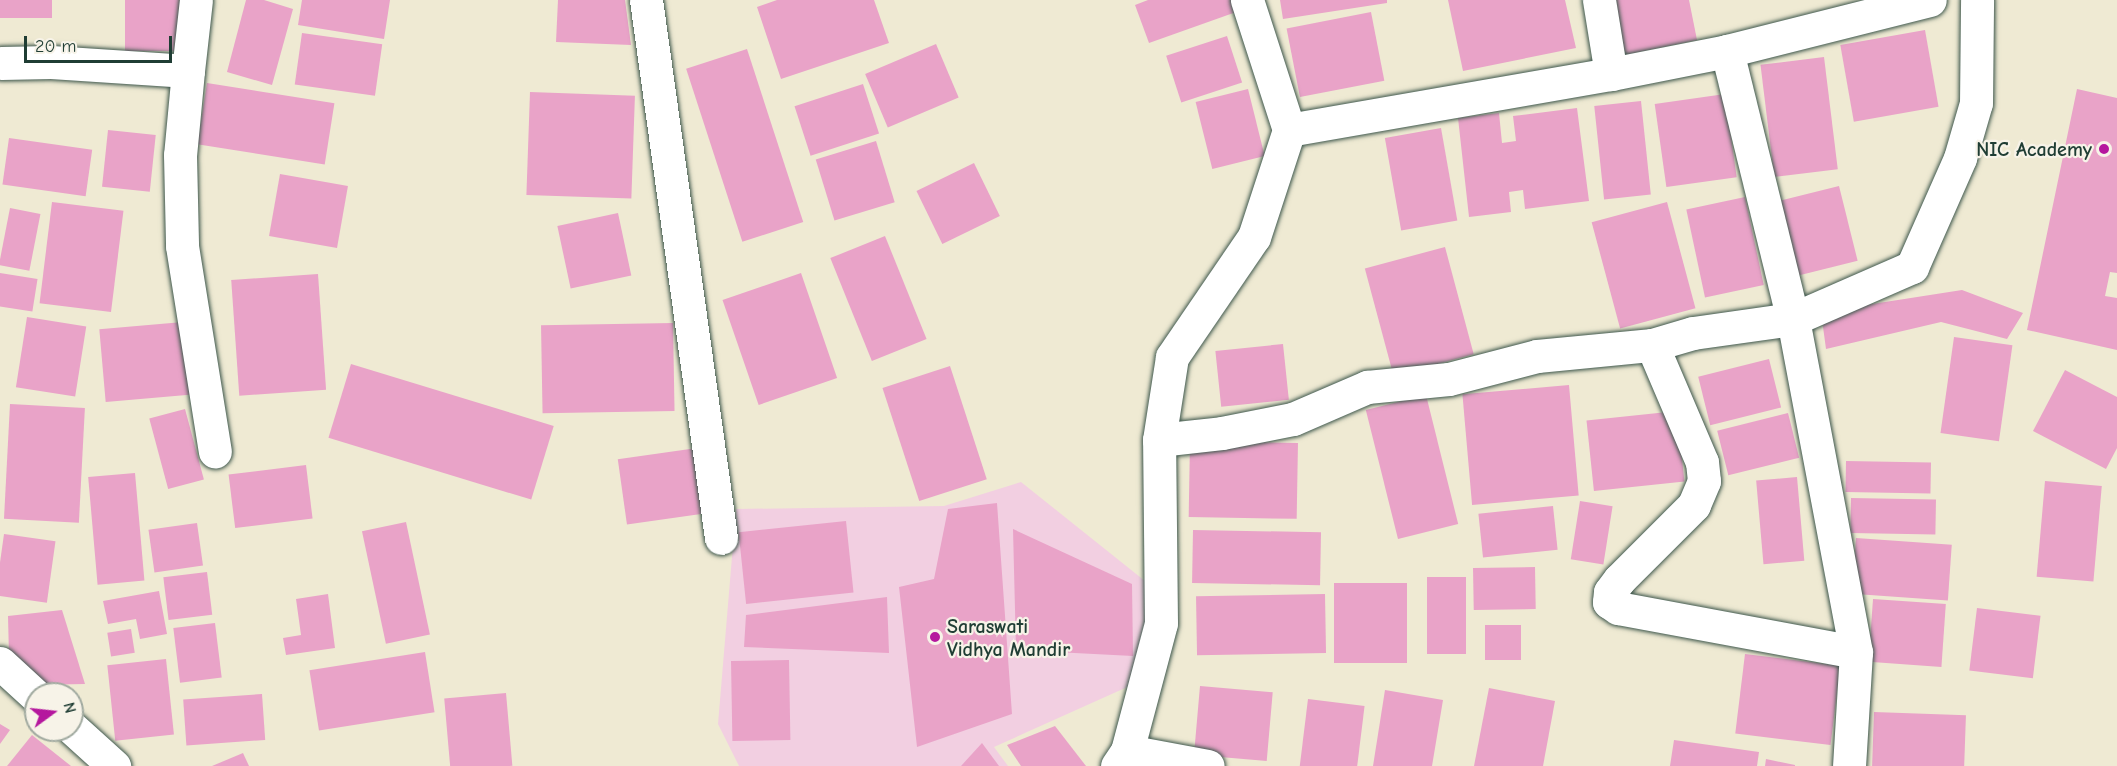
<!DOCTYPE html>
<html>
<head>
<meta charset="utf-8">
<style>
	body { margin:0 }
	#map { position:relative; width:2117px; height:766px; overflow:hidden; background:#efead3; font-family:"Comic Neue",sans-serif }
	div>[style] { position:absolute }
	[style*='--x'] { left:calc(var(--x)*1px); top:calc(var(--y)*1px); width:calc(var(--w)*1px); rotate:calc(var(--a)*1deg) }
	.built>* { inset:0; background:#f2cfe1 }
	.building>* { inset:0; background:#e9a3c8; transform-origin:0 0 }
	.roads { filter:drop-shadow(0 0 2px #3e574c) drop-shadow(0 0 2px #3e574c) }
	.minor>* { height:33px; margin:-16.5px; padding:0 16.5px; transform-origin:16.5px; border-radius:16.5px; background:#fff }
	.dots>* { width:16px; height:16px; translate:-50% -50%; box-sizing:border-box; border:3px solid #f7f3e8; border-radius:50% }
	span { translate:-50% -50%; white-space:nowrap; text-align:center; line-height:1.15; -webkit-text-stroke:4.5px #f7f3e8; paint-order:stroke }
	.poi-label { font-size:20px; color:#1f3d34; font-weight:700 }
	.right { translate:-100% -50%; text-align:right }
	.left { translate:0 -50%; text-align:left }
	.north { position:absolute; left:24px; top:682px; width:60px; height:60px; box-sizing:border-box; background:#f7f3e8; border:2px solid #a1aaa0; border-radius:50%; rotate:75deg; font-size:16px; font-weight:700; line-height:24px; text-align:center; color:#1f3d34 }
	.north::after { content:''; display:block; margin:auto; width:21px; height:27px; background:#b5179e; clip-path:polygon(50% 0,100% 100%,50% 72%,0 100%) }
	.scale { position:absolute; left:24px; top:36px; width:148px; height:27px; box-sizing:border-box; border:3px solid #1f3d34; border-top:0; padding-left:8px; font-size:18px; line-height:21px; white-space:nowrap; color:#1f3d34; -webkit-text-stroke:4px #f7f3e8; paint-order:stroke }
</style>
</head>
<body>
<div id="map">
	<div class="built">
		<i style="clip-path:polygon(1021px 482px,1155px 589px,1134px 684px,994px 747px,1008px 766px,739px 766px,718px 724px,736px 509px,944px 506px)"></i>
	</div>
	<div class="building">
		<i style="left:0;top:0;width:52px;height:18px"></i>
		<i style="left:125px;top:0;width:60px;height:51px"></i>
		<i style="clip-path:polygon(246px 0,264px 0,293px 9px,272px 85px,227px 72px)"></i>
		<i style="clip-path:polygon(302px 0,390px 0,384px 39px,298px 25px)"></i>
		<i style="clip-path:polygon(558px 0,625px 0,631px 45px,556px 42px)"></i>
		<i style="clip-path:polygon(777px 0,874px 0,889px 43px,781px 79px,757px 7px)"></i>
		<i style="clip-path:polygon(1148px 0,1235px 0,1239px 11px,1149px 43px,1135px 5px)"></i>
		<i style="clip-path:polygon(1280px 0,1387px 0,1387px 3px,1283px 19px)"></i>
		<i style="clip-path:polygon(1448px 0,1565px 0,1576px 48px,1463px 71px)"></i>
		<i style="clip-path:polygon(1613px 0,1689px 0,1697px 40px,1625px 55px)"></i>
		<i style="left:1371px;top:12px;width:70px;height:86px;rotate:79deg"></i>
		<i style="left:1925px;top:30px;width:78px;height:86px;rotate:80deg"></i>
		<i style="left:302px;top:33px;width:81px;height:52px;rotate:8deg"></i>
		<i style="left:1227px;top:36px;width:49px;height:64px;rotate:72deg"></i>
		<i style="left:936px;top:44px;width:58px;height:77px;rotate:67deg"></i>
		<i style="left:747px;top:49px;width:182px;height:64px;rotate:72deg"></i>
		<i style="left:1824px;top:57px;width:113px;height:64px;rotate:83deg"></i>
		<i style="left:207px;top:83px;width:129px;height:62px;rotate:9deg"></i>
		<i style="left:863px;top:84px;width:52px;height:72px;rotate:72deg"></i>
		<i style="left:1248px;top:89px;width:69px;height:54px;rotate:76deg"></i>
		<i style="clip-path:polygon(2077px 89px,2117px 98px,2117px 273px,2110px 272px,2105px 296px,2117px 298px,2117px 350px,2027px 330px)"></i>
		<i style="left:530px;top:92px;width:105px;height:103px;rotate:2deg"></i>
		<i style="left:1725px;top:94px;width:84px;height:71px;rotate:82deg"></i>
		<i style="left:1641px;top:101px;width:94px;height:47px;rotate:84deg"></i>
		<i style="clip-path:polygon(1577px 108px,1589px 201px,1525px 209px,1523px 190px,1509px 192px,1511px 212px,1469px 217px,1458px 118px,1499px 113px,1502px 143px,1516px 141px,1513px 116px)"></i>
		<i style="left:1441px;top:128px;width:94px;height:57px;rotate:80deg"></i>
		<i style="left:108px;top:130px;width:48px;height:57px;rotate:6deg"></i>
		<i style="left:9px;top:138px;width:84px;height:47px;rotate:8deg"></i>
		<i style="left:876px;top:141px;width:64px;height:63px;rotate:73deg"></i>
		<i style="left:974px;top:163px;width:59px;height:64px;rotate:64deg"></i>
		<i style="left:280px;top:174px;width:69px;height:63px;rotate:10deg"></i>
		<i style="left:1839px;top:186px;width:77px;height:61px;rotate:76deg"></i>
		<i style="left:1745px;top:197px;width:90px;height:60px;rotate:78deg"></i>
		<i style="left:52px;top:202px;width:72px;height:102px;rotate:7deg"></i>
		<i style="left:1667px;top:202px;width:110px;height:78px;rotate:75deg"></i>
		<i style="left:10px;top:208px;width:31px;height:58px;rotate:11deg"></i>
		<i style="left:618px;top:213px;width:64px;height:62px;rotate:78deg"></i>
		<i style="left:885px;top:236px;width:111px;height:59px;rotate:68deg"></i>
		<i style="left:1445px;top:247px;width:111px;height:83px;rotate:75deg"></i>
		<i style="left:0;top:273px;width:38px;height:33px;rotate:9deg"></i>
		<i style="left:801px;top:273px;width:111px;height:83px;rotate:71deg"></i>
		<i style="left:318px;top:274px;width:116px;height:87px;rotate:86deg"></i>
		<i style="clip-path:polygon(1962px 290px,2023px 313px,2007px 339px,1941px 322px,1826px 349px,1821px 312px)"></i>
		<i style="left:27px;top:317px;width:60px;height:71px;rotate:9deg"></i>
		<i style="left:183px;top:322px;width:73px;height:84px;rotate:85deg"></i>
		<i style="left:673px;top:323px;width:88px;height:132px;rotate:89deg"></i>
		<i style="left:1954px;top:337px;width:59px;height:97px;rotate:8deg"></i>
		<i style="left:1283px;top:344px;width:56px;height:68px;rotate:84deg"></i>
		<i style="left:1769px;top:359px;width:50px;height:73px;rotate:76deg"></i>
		<i style="left:351px;top:364px;width:212px;height:77px;rotate:17deg"></i>
		<i style="left:950px;top:366px;width:119px;height:71px;rotate:72deg"></i>
		<i style="clip-path:polygon(2065px 370px,2117px 397px,2117px 448px,2106px 469px,2033px 431px)"></i>
		<i style="left:1569px;top:385px;width:111px;height:107px;rotate:85deg"></i>
		<i style="left:1426px;top:395px;width:133px;height:62px;rotate:76deg"></i>
		<i style="left:10px;top:404px;width:75px;height:115px;rotate:3deg"></i>
		<i style="left:185px;top:409px;width:73px;height:37px;rotate:75deg"></i>
		<i style="left:1677px;top:411px;width:71px;height:91px;rotate:84deg"></i>
		<i style="left:1788px;top:413px;width:46px;height:73px;rotate:76deg"></i>
		<i style="left:1190px;top:441px;width:108px;height:76px;rotate:1deg"></i>
		<i style="left:697px;top:448px;width:66px;height:80px;rotate:82deg"></i>
		<i style="left:1846px;top:461px;width:85px;height:31px;rotate:1deg"></i>
		<i style="left:306px;top:465px;width:54px;height:78px;rotate:83deg"></i>
		<i style="left:135px;top:473px;width:108px;height:47px;rotate:85deg"></i>
		<i style="left:1797px;top:477px;width:84px;height:41px;rotate:85deg"></i>
		<i style="left:2045px;top:481px;width:57px;height:96px;rotate:5deg"></i>
		<i style="left:1851px;top:498px;width:85px;height:35px;rotate:1deg"></i>
		<i style="left:1580px;top:501px;width:33px;height:59px;rotate:9deg"></i>
		<i style="clip-path:polygon(997px 503px,1012px 714px,917px 747px,899px 587px,934px 579px,948px 509px)"></i>
		<i style="left:1553px;top:506px;width:44px;height:75px;rotate:84deg"></i>
		<i style="left:846px;top:521px;width:72px;height:108px;rotate:84deg"></i>
		<i style="left:406px;top:522px;width:115px;height:45px;rotate:78deg"></i>
		<i style="left:197px;top:523px;width:43px;height:49px;rotate:82deg"></i>
		<i style="clip-path:polygon(1013px 529px,1132px 584px,1133px 656px,1016px 650px)"></i>
		<i style="left:1193px;top:530px;width:128px;height:53px;rotate:1deg"></i>
		<i style="left:4px;top:534px;width:52px;height:62px;rotate:8deg"></i>
		<i style="left:1856px;top:538px;width:96px;height:56px;rotate:4deg"></i>
		<i style="left:1535px;top:567px;width:42px;height:62px;rotate:89deg"></i>
		<i style="left:207px;top:572px;width:43px;height:44px;rotate:83deg"></i>
		<i style="left:1427px;top:577px;width:39px;height:77px"></i>
		<i style="left:1334px;top:583px;width:73px;height:80px"></i>
		<i style="clip-path:polygon(159px 591px,167px 634px,140px 639px,136px 619px,108px 624px,103px 601px)"></i>
		<i style="clip-path:polygon(328px 594px,335px 648px,286px 655px,283px 638px,301px 635px,296px 599px)"></i>
		<i style="left:1325px;top:594px;width:59px;height:129px;rotate:89deg"></i>
		<i style="clip-path:polygon(887px 597px,889px 653px,744px 647px,746px 615px)"></i>
		<i style="left:1873px;top:599px;width:73px;height:63px;rotate:4deg"></i>
		<i style="left:1977px;top:608px;width:64px;height:63px;rotate:7deg"></i>
		<i style="clip-path:polygon(62px 610px,85px 684px,33px 685px,9px 656px,8px 616px)"></i>
		<i style="left:215px;top:623px;width:55px;height:42px;rotate:83deg"></i>
		<i style="left:1485px;top:625px;width:36px;height:35px"></i>
		<i style="left:131px;top:629px;width:24px;height:24px;rotate:81deg"></i>
		<i style="left:425px;top:652px;width:61px;height:117px;rotate:81deg"></i>
		<i style="left:1745px;top:654px;width:96px;height:80px;rotate:7deg"></i>
		<i style="left:166px;top:659px;width:76px;height:59px;rotate:84deg"></i>
		<i style="left:789px;top:660px;width:80px;height:58px;rotate:89deg"></i>
		<i style="left:1200px;top:686px;width:73px;height:69px;rotate:5deg"></i>
		<i style="clip-path:polygon(1489px 688px,1555px 701px,1543px 766px,1474px 766px)"></i>
		<i style="clip-path:polygon(1385px 690px,1443px 700px,1432px 766px,1373px 766px)"></i>
		<i style="left:506px;top:693px;width:73px;height:62px;rotate:85deg"></i>
		<i style="left:262px;top:694px;width:46px;height:79px;rotate:86deg"></i>
		<i style="left:1308px;top:699px;width:57px;height:68px;rotate:7deg"></i>
		<i style="left:1874px;top:712px;width:92px;height:54px;rotate:2deg"></i>
		<i style="clip-path:polygon(0 724px,10px 730px,0 744px)"></i>
		<i style="clip-path:polygon(1055px 726px,1086px 766px,1021px 766px,1007px 745px)"></i>
		<i style="clip-path:polygon(32px 735px,71px 766px,7px 766px)"></i>
		<i style="clip-path:polygon(1674px 740px,1759px 752px,1757px 766px,1670px 766px)"></i>
		<i style="clip-path:polygon(982px 743px,999px 766px,961px 766px)"></i>
		<i style="clip-path:polygon(243px 753px,249px 766px,212px 766px)"></i>
		<i style="clip-path:polygon(1766px 759px,1795px 765px,1795px 766px,1765px 766px)"></i>
	</div>
	<div class="roads">
		<div class="minor">
			<i style="--x:646;--y:0;--w:543;--a:82.06"></i>
			<i style="--x:1599;--y:0;--w:75;--a:80.8"></i>
			<i style="--x:1727;--y:51;--w:276;--a:76.2"></i>
			<i style="--x:1793;--y:319;--w:339;--a:79.3"></i>
			<i style="--x:1856;--y:652;--w:114;--a:93.5"></i>
			<i style="--x:1;--y:63;--w:50;--a:-1.1"></i>
			<i style="--x:51;--y:62;--w:137;--a:3.8"></i>
			<i style="--x:188;--y:71;--w:71;--a:-83.6"></i>
			<i style="--x:188;--y:71;--w:84;--a:95.4"></i>
			<i style="--x:180;--y:155;--w:91;--a:88.7"></i>
			<i style="--x:182;--y:246;--w:208;--a:80.9"></i>
			<i style="--x:1289;--y:130;--w:327;--a:-9.9"></i>
			<i style="--x:1611;--y:74;--w:118;--a:-11.2"></i>
			<i style="--x:1727;--y:51;--w:209;--a:-14.1"></i>
			<i style="--x:1652;--y:345;--w:127;--a:66.9"></i>
			<i style="--x:1702;--y:462;--w:19;--a:84"></i>
			<i style="--x:1704;--y:481;--w:26;--a:113"></i>
			<i style="--x:1694;--y:505;--w:106;--a:135"></i>
			<i style="--x:1619;--y:580;--w:15;--a:127"></i>
			<i style="--x:1610;--y:592;--w:10;--a:96"></i>
			<i style="--x:1609;--y:602;--w:11;--a:34"></i>
			<i style="--x:1618;--y:608;--w:242;--a:10.5"></i>
			<i style="--x:1159;--y:440;--w:63;--a:-6.3"></i>
			<i style="--x:1222;--y:433;--w:72;--a:-11.2"></i>
			<i style="--x:1293;--y:419;--w:81;--a:-23.4"></i>
			<i style="--x:1367;--y:387;--w:82;--a:-5.6"></i>
			<i style="--x:1449;--y:379;--w:91;--a:-14.6"></i>
			<i style="--x:1537;--y:356;--w:116;--a:-5.5"></i>
			<i style="--x:1652;--y:345;--w:43;--a:-16.3"></i>
			<i style="--x:1693;--y:333;--w:101;--a:-8"></i>
			<i style="--x:1793;--y:319;--w:130;--a:-23.6"></i>
			<i style="--x:1912;--y:267;--w:119;--a:-66.2"></i>
			<i style="--x:1960;--y:158;--w:57;--a:-73.8"></i>
			<i style="--x:1976;--y:103;--w:103;--a:-89.4"></i>
			<i style="--x:0;--y:663;--w:49;--a:42.5"></i>
			<i style="--x:72;--y:728;--w:57;--a:42.1"></i>
			<i style="--x:1127;--y:751;--w:82;--a:10.5"></i>
			<i style="--x:1117;--y:766;--w:18;--a:-56"></i>
			<i style="--x:1127;--y:751;--w:132;--a:-75.1"></i>
			<i style="--x:1161;--y:623;--w:183;--a:-90.6"></i>
			<i style="--x:1159;--y:440;--w:84;--a:-81.1"></i>
			<i style="--x:1172;--y:357;--w:145;--a:-55.7"></i>
			<i style="--x:1254;--y:237;--w:113;--a:-71.9"></i>
			<i style="--x:1289;--y:130;--w:137;--a:-107.9"></i>
		</div>
	</div>
	<div class="dots">
		<i style="left:2104px;top:149px;background:#b5179e"></i>
		<i style="left:935px;top:637px;background:#b5179e"></i>
	</div>
	<div class="poi-label">
		<span class="right" style="left:2092px;top:149px">NIC Academy</span>
		<span class="left" style="left:947px;top:638px">Saraswati<br>Vidhya Mandir</span>
	</div>
	<div class="north">N</div>
	<div class="scale">20 m</div>
</div>
</body>
</html>
